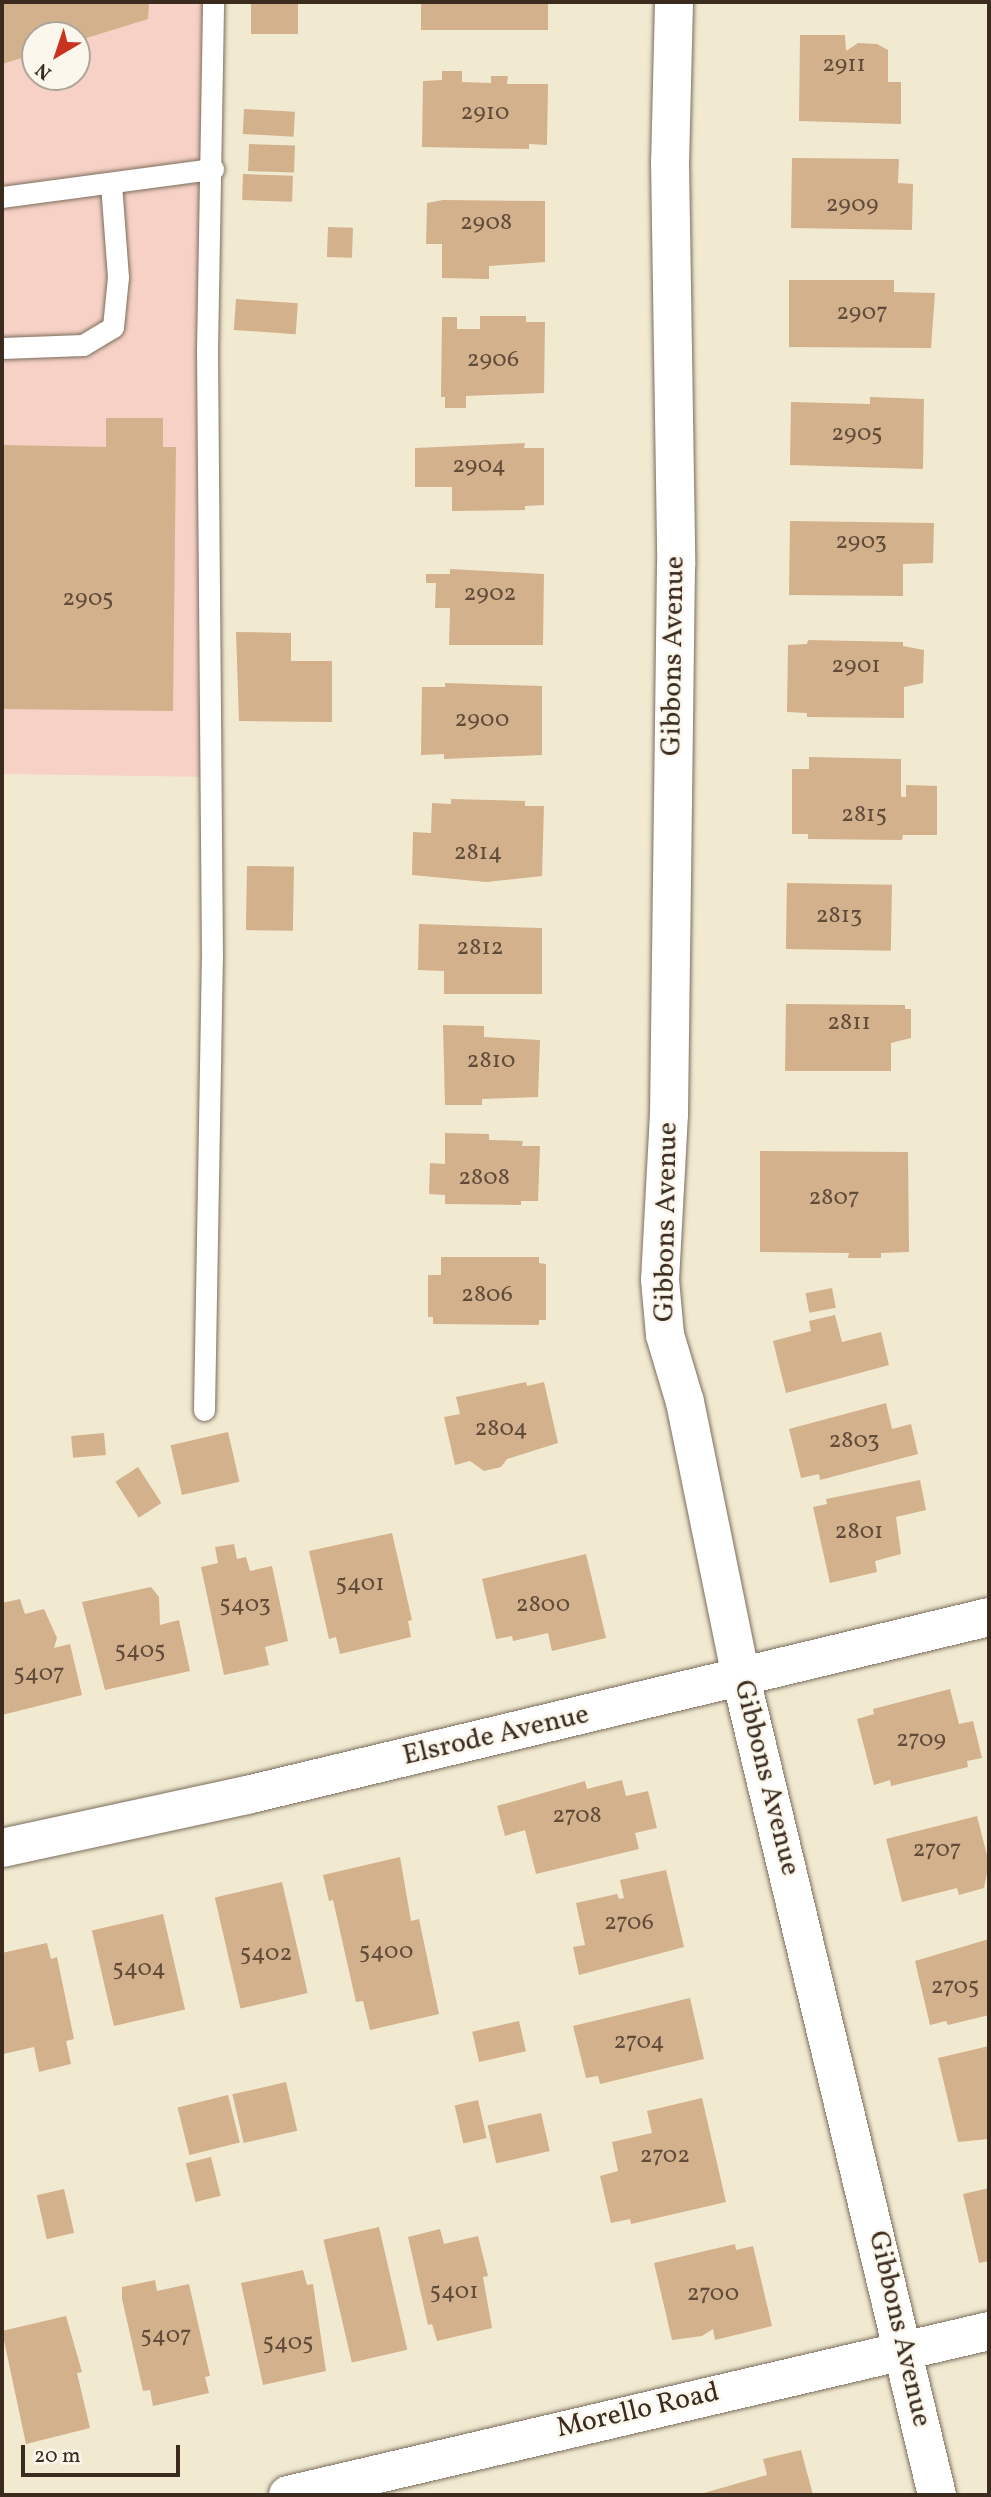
<!DOCTYPE html>
<html>
<head>
<meta charset="utf-8">
<style>
	body { margin:0 }
	#map { position:relative; width:991px; height:2497px; overflow:hidden; background:#f1ead1; font-family:Vollkorn,serif }
	div>[style] { position:absolute }
	[style*='--x'] { left:calc(var(--x)*1px); top:calc(var(--y)*1px); width:calc(var(--w)*1px); rotate:calc(var(--a)*1deg) }
	.built>* { inset:0; background:#f7d1c6 }
	.building>* { inset:0; background:#d3b18d; transform-origin:0 0 }
	.roads { filter:drop-shadow(0 0 2px #7b6d5d) drop-shadow(0 0 2px #7b6d5d) }
	.service>* { height:21px; margin:-10.5px; padding:0 10.5px; transform-origin:10.5px; border-radius:10.5px; background:#fff }
	.minor>* { height:38px; margin:-19px; padding:0 19px; transform-origin:19px; border-radius:19px; background:#fff }
	span { translate:-50% -50%; white-space:nowrap; text-align:center; line-height:1.15; -webkit-text-stroke:5px #fbf7ec; paint-order:stroke }
	.number-label { font-size:24px; color:#614c3a }
	.number-label span { -webkit-text-stroke-width:0 }
	.street-label { font-size:28px; color:#3b2a1e }
	.frame { position:absolute; inset:0; border:4px solid #3b2a1e; pointer-events:none }
	.north { position:absolute; left:21px; top:21px; width:70px; height:70px; box-sizing:border-box; background:#fbf7ec; border:2px solid #aea59a; border-radius:50%; rotate:219deg; font-size:19px; font-weight:700; line-height:28px; text-align:center; color:#3b2a1e }
	.north::after { content:''; display:block; margin:auto; width:24px; height:32px; background:#c8321e; clip-path:polygon(50% 0,100% 100%,50% 72%,0 100%) }
	.scale { position:absolute; left:21px; top:2445px; width:159px; height:32px; box-sizing:border-box; border:4px solid #3b2a1e; border-top:0; padding-left:9px; font-size:21px; line-height:24px; white-space:nowrap; color:#3b2a1e; -webkit-text-stroke:5px #fbf7ec; paint-order:stroke }
</style>
</head>
<body>
<div id="map">
	<div class="built">
		<i style="clip-path:polygon(evenodd,2px 2px,213px 2px,213px 777px,2px 774px,2px 2px,35px 35px,77px 35px,77px 77px,35px 77px,35px 35px)"></i>
	</div>
	<div class="building">
		<i style="clip-path:polygon(2px 2px,149px 2px,148px 19px,77px 41px,77px 35px,35px 35px,35px 54px,2px 64px)"></i>
		<i style="left:421px;top:2px;width:127px;height:28px"></i>
		<i style="left:298px;top:3px;width:31px;height:47px;rotate:90deg"></i>
		<i style="clip-path:polygon(800px 35px,845px 35px,846px 51px,858px 43px,877px 44px,888px 50px,888px 82px,901px 82px,901px 124px,799px 121px)"></i>
		<i style="clip-path:polygon(442px 71px,462px 71px,462px 82px,491px 83px,491px 76px,508px 76px,507px 84px,548px 84px,547px 145px,529px 144px,529px 149px,422px 147px,423px 81px,442px 80px)"></i>
		<i style="left:244px;top:109px;width:51px;height:25px;rotate:3deg"></i>
		<i style="left:249px;top:144px;width:46px;height:27px;rotate:2deg"></i>
		<i style="clip-path:polygon(792px 158px,899px 159px,898px 183px,913px 184px,912px 230px,791px 228px)"></i>
		<i style="left:243px;top:174px;width:50px;height:26px;rotate:2deg"></i>
		<i style="clip-path:polygon(443px 200px,545px 201px,545px 262px,489px 266px,489px 279px,442px 278px,442px 244px,426px 244px,427px 203px)"></i>
		<i style="left:328px;top:227px;width:25px;height:30px;rotate:2deg"></i>
		<i style="clip-path:polygon(789px 280px,894px 280px,894px 292px,935px 293px,931px 348px,789px 347px)"></i>
		<i style="left:236px;top:299px;width:62px;height:31px;rotate:4deg"></i>
		<i style="clip-path:polygon(480px 316px,526px 316px,526px 322px,545px 322px,544px 393px,466px 396px,466px 408px,445px 408px,445px 397px,441px 397px,442px 317px,457px 317px,457px 329px,480px 329px)"></i>
		<i style="clip-path:polygon(870px 397px,924px 399px,923px 469px,790px 465px,791px 402px,870px 404px)"></i>
		<i style="clip-path:polygon(106px 418px,163px 418px,163px 447px,176px 447px,173px 711px,2px 709px,2px 445px,106px 447px)"></i>
		<i style="clip-path:polygon(525px 443px,524px 448px,544px 448px,544px 505px,525px 506px,525px 510px,452px 511px,452px 487px,415px 487px,415px 448px)"></i>
		<i style="clip-path:polygon(790px 521px,934px 523px,933px 563px,903px 564px,903px 596px,789px 595px)"></i>
		<i style="clip-path:polygon(450px 569px,544px 574px,543px 645px,449px 645px,450px 608px,435px 608px,436px 583px,426px 583px,426px 574px,450px 574px)"></i>
		<i style="clip-path:polygon(236px 632px,291px 633px,291px 661px,332px 661px,332px 722px,239px 721px)"></i>
		<i style="clip-path:polygon(808px 640px,903px 642px,903px 646px,924px 650px,923px 683px,904px 687px,904px 718px,807px 717px,807px 713px,787px 712px,788px 645px,807px 644px)"></i>
		<i style="clip-path:polygon(445px 683px,542px 686px,542px 755px,444px 759px,444px 754px,421px 755px,422px 687px,445px 687px)"></i>
		<i style="clip-path:polygon(809px 757px,901px 759px,901px 797px,906px 797px,906px 785px,937px 786px,937px 835px,903px 835px,902px 840px,808px 839px,808px 834px,792px 834px,792px 769px,809px 769px)"></i>
		<i style="clip-path:polygon(451px 799px,525px 801px,525px 806px,544px 806px,542px 876px,486px 882px,412px 875px,413px 832px,431px 833px,432px 803px,451px 804px)"></i>
		<i style="left:247px;top:866px;width:47px;height:64px;rotate:1deg"></i>
		<i style="left:787px;top:883px;width:105px;height:66px;rotate:1deg"></i>
		<i style="clip-path:polygon(419px 924px,542px 928px,542px 994px,444px 994px,444px 971px,418px 970px)"></i>
		<i style="clip-path:polygon(786px 1004px,905px 1005px,905px 1009px,911px 1009px,911px 1038px,891px 1043px,891px 1071px,785px 1071px)"></i>
		<i style="clip-path:polygon(443px 1025px,484px 1026px,484px 1037px,540px 1040px,538px 1097px,482px 1099px,482px 1105px,445px 1105px)"></i>
		<i style="clip-path:polygon(445px 1133px,489px 1134px,489px 1140px,523px 1141px,522px 1146px,540px 1146px,538px 1201px,521px 1201px,521px 1205px,445px 1204px,445px 1195px,429px 1194px,430px 1163px,445px 1164px)"></i>
		<i style="clip-path:polygon(760px 1151px,908px 1152px,909px 1252px,881px 1253px,881px 1258px,848px 1258px,849px 1253px,760px 1252px)"></i>
		<i style="clip-path:polygon(441px 1257px,539px 1257px,539px 1263px,546px 1264px,546px 1320px,539px 1320px,539px 1325px,433px 1324px,433px 1317px,428px 1317px,428px 1275px,441px 1275px)"></i>
		<i style="left:832px;top:1288px;width:20px;height:27px;rotate:79deg"></i>
		<i style="clip-path:polygon(835px 1315px,842px 1342px,881px 1332px,889px 1365px,786px 1393px,773px 1341px,811px 1331px,809px 1321px)"></i>
		<i style="clip-path:polygon(526px 1382px,527px 1386px,544px 1382px,558px 1443px,507px 1459px,501px 1467px,484px 1471px,470px 1461px,455px 1465px,444px 1417px,460px 1414px,456px 1397px)"></i>
		<i style="clip-path:polygon(886px 1403px,892px 1429px,911px 1424px,918px 1454px,820px 1480px,819px 1474px,801px 1478px,789px 1429px)"></i>
		<i style="left:228px;top:1432px;width:51px;height:59px;rotate:77deg"></i>
		<i style="left:104px;top:1433px;width:22px;height:33px;rotate:85deg"></i>
		<i style="left:138px;top:1467px;width:43px;height:27px;rotate:57deg"></i>
		<i style="clip-path:polygon(920px 1480px,926px 1510px,896px 1517px,901px 1554px,875px 1561px,877px 1572px,830px 1583px,813px 1507px,827px 1504px,826px 1499px)"></i>
		<i style="clip-path:polygon(392px 1533px,412px 1620px,408px 1621px,411px 1637px,340px 1654px,336px 1637px,329px 1639px,309px 1551px)"></i>
		<i style="clip-path:polygon(234px 1544px,237px 1559px,246px 1557px,250px 1571px,272px 1566px,288px 1641px,265px 1647px,269px 1665px,224px 1675px,201px 1567px,218px 1563px,215px 1547px)"></i>
		<i style="clip-path:polygon(586px 1554px,606px 1638px,552px 1651px,548px 1633px,513px 1641px,512px 1636px,496px 1639px,482px 1579px)"></i>
		<i style="clip-path:polygon(151px 1587px,159px 1597px,160px 1625px,179px 1620px,190px 1671px,105px 1690px,82px 1602px)"></i>
		<i style="clip-path:polygon(20px 1599px,25px 1614px,44px 1609px,57px 1638px,54px 1648px,70px 1644px,82px 1695px,2px 1715px,2px 1603px)"></i>
		<i style="clip-path:polygon(950px 1689px,959px 1724px,973px 1721px,982px 1758px,967px 1761px,968px 1767px,891px 1786px,890px 1780px,874px 1785px,857px 1719px,874px 1714px,873px 1709px)"></i>
		<i style="clip-path:polygon(622px 1780px,626px 1796px,648px 1791px,657px 1828px,635px 1833px,639px 1849px,536px 1874px,525px 1830px,505px 1836px,497px 1806px,585px 1781px,587px 1789px)"></i>
		<i style="clip-path:polygon(977px 1816px,989px 1863px,984px 1888px,959px 1895px,957px 1888px,902px 1902px,886px 1839px)"></i>
		<i style="clip-path:polygon(400px 1857px,411px 1921px,419px 1919px,439px 2014px,370px 2030px,363px 2001px,356px 2002px,333px 1900px,329px 1901px,323px 1875px)"></i>
		<i style="clip-path:polygon(666px 1870px,684px 1947px,579px 1975px,573px 1947px,585px 1945px,576px 1903px,617px 1894px,619px 1899px,624px 1898px,620px 1880px)"></i>
		<i style="left:282px;top:1882px;width:114px;height:69px;rotate:77deg"></i>
		<i style="left:163px;top:1914px;width:98px;height:73px;rotate:77deg"></i>
		<i style="clip-path:polygon(989px 1939px,989px 2015px,948px 2025px,946px 2021px,930px 2025px,915px 1961px)"></i>
		<i style="clip-path:polygon(47px 1943px,51px 1959px,57px 1957px,74px 2039px,66px 2041px,71px 2064px,39px 2072px,34px 2047px,3px 2054px,2px 1953px)"></i>
		<i style="clip-path:polygon(690px 1998px,704px 2059px,600px 2084px,598px 2076px,586px 2078px,573px 2026px)"></i>
		<i style="left:519px;top:2021px;width:31px;height:48px;rotate:77deg"></i>
		<i style="clip-path:polygon(989px 2046px,989px 2139px,958px 2142px,938px 2058px)"></i>
		<i style="left:286px;top:2082px;width:50px;height:55px;rotate:77deg"></i>
		<i style="left:228px;top:2095px;width:49px;height:52px;rotate:76deg"></i>
		<i style="clip-path:polygon(702px 2098px,726px 2202px,631px 2224px,630px 2219px,611px 2223px,600px 2176px,618px 2171px,612px 2142px,652px 2133px,647px 2111px)"></i>
		<i style="left:478px;top:2100px;width:39px;height:24px;rotate:77deg"></i>
		<i style="left:541px;top:2113px;width:39px;height:55px;rotate:77deg"></i>
		<i style="left:211px;top:2157px;width:40px;height:26px;rotate:76deg"></i>
		<i style="clip-path:polygon(989px 2188px,989px 2261px,979px 2263px,963px 2194px)"></i>
		<i style="left:64px;top:2189px;width:45px;height:28px;rotate:77deg"></i>
		<i style="left:379px;top:2227px;width:126px;height:57px;rotate:77deg"></i>
		<i style="clip-path:polygon(440px 2229px,444px 2244px,478px 2236px,488px 2276px,483px 2277px,492px 2328px,437px 2341px,432px 2324px,428px 2325px,408px 2237px)"></i>
		<i style="clip-path:polygon(735px 2244px,736px 2250px,753px 2246px,772px 2326px,715px 2340px,713px 2329px,702px 2336px,672px 2340px,654px 2263px)"></i>
		<i style="clip-path:polygon(303px 2270px,307px 2285px,313px 2284px,326px 2371px,263px 2385px,241px 2283px)"></i>
		<i style="clip-path:polygon(155px 2280px,157px 2291px,189px 2284px,210px 2376px,205px 2377px,209px 2393px,153px 2406px,150px 2390px,143px 2391px,122px 2299px,122px 2287px)"></i>
		<i style="clip-path:polygon(66px 2316px,82px 2372px,77px 2373px,90px 2428px,26px 2444px,2px 2331px)"></i>
		<i style="clip-path:polygon(801px 2450px,813px 2495px,697px 2495px,767px 2475px,763px 2459px)"></i>
	</div>
	<div class="roads">
		<div class="service">
			<i style="--x:2;--y:197;--w:213;--a:-7.6"></i>
			<i style="--x:2;--y:348;--w:81;--a:-2.1"></i>
			<i style="--x:83;--y:345;--w:35;--a:-31"></i>
			<i style="--x:113;--y:327;--w:50;--a:-84.3"></i>
			<i style="--x:118;--y:277;--w:93;--a:-94.3"></i>
			<i style="--x:204;--y:1410;--w:452;--a:-89"></i>
			<i style="--x:212;--y:958;--w:607;--a:-90.47"></i>
			<i style="--x:207;--y:351;--w:349;--a:-89"></i>
		</div>
		<div class="minor">
			<i style="--x:674;--y:2;--w:159;--a:91.4"></i>
			<i style="--x:670;--y:161;--w:404;--a:89.1"></i>
			<i style="--x:676;--y:565;--w:549;--a:90.73"></i>
			<i style="--x:669;--y:1114;--w:166;--a:93.1"></i>
			<i style="--x:660;--y:1280;--w:55;--a:84.8"></i>
			<i style="--x:665;--y:1335;--w:70;--a:73.4"></i>
			<i style="--x:685;--y:1402;--w:282;--a:78.5"></i>
			<i style="--x:741;--y:1678;--w:840;--a:76.51"></i>
			<i style="--x:2;--y:1848;--w:251;--a:-12.2"></i>
			<i style="--x:247;--y:1795;--w:763;--a:-13.49"></i>
			<i style="--x:288;--y:2495;--w:720;--a:-13.17"></i>
		</div>
	</div>
	<div class="number-label">
		<span style="left:844px;top:66px">2911</span>
		<span style="left:485px;top:114px">2910</span>
		<span style="left:852px;top:206px">2909</span>
		<span style="left:486px;top:224px">2908</span>
		<span style="left:862px;top:314px">2907</span>
		<span style="left:493px;top:361px">2906</span>
		<span style="left:857px;top:435px">2905</span>
		<span style="left:479px;top:467px">2904</span>
		<span style="left:861px;top:543px">2903</span>
		<span style="left:490px;top:595px">2902</span>
		<span style="left:88px;top:600px">2905</span>
		<span style="left:856px;top:667px">2901</span>
		<span style="left:482px;top:721px">2900</span>
		<span style="left:864px;top:816px">2815</span>
		<span style="left:478px;top:854px">2814</span>
		<span style="left:839px;top:917px">2813</span>
		<span style="left:480px;top:949px">2812</span>
		<span style="left:849px;top:1024px">2811</span>
		<span style="left:491px;top:1062px">2810</span>
		<span style="left:484px;top:1179px">2808</span>
		<span style="left:834px;top:1199px">2807</span>
		<span style="left:487px;top:1296px">2806</span>
		<span style="left:501px;top:1430px">2804</span>
		<span style="left:854px;top:1442px">2803</span>
		<span style="left:859px;top:1533px">2801</span>
		<span style="left:360px;top:1585px">5401</span>
		<span style="left:245px;top:1606px">5403</span>
		<span style="left:543px;top:1606px">2800</span>
		<span style="left:140px;top:1652px">5405</span>
		<span style="left:39px;top:1675px">5407</span>
		<span style="left:921px;top:1741px">2709</span>
		<span style="left:577px;top:1817px">2708</span>
		<span style="left:937px;top:1851px">2707</span>
		<span style="left:629px;top:1924px">2706</span>
		<span style="left:386px;top:1953px">5400</span>
		<span style="left:266px;top:1955px">5402</span>
		<span style="left:139px;top:1970px">5404</span>
		<span style="left:955px;top:1988px">2705</span>
		<span style="left:639px;top:2043px">2704</span>
		<span style="left:665px;top:2157px">2702</span>
		<span style="left:454px;top:2293px">5401</span>
		<span style="left:713px;top:2295px">2700</span>
		<span style="left:166px;top:2337px">5407</span>
		<span style="left:288px;top:2344px">5405</span>
	</div>
	<div class="street-label">
		<span style="left:674px;top:656px;rotate:-89deg">Gibbons Avenue</span>
		<span style="left:667px;top:1222px;rotate:-89deg">Gibbons Avenue</span>
		<span style="left:496px;top:1736px;rotate:-13deg">Elsrode Avenue</span>
		<span style="left:766px;top:1778px;rotate:76deg">Gibbons Avenue</span>
		<span style="left:899px;top:2329px;rotate:77deg">Gibbons Avenue</span>
		<span style="left:638px;top:2411px;rotate:-13deg">Morello Road</span>
	</div>
	<div class="frame"></div>
	<div class="north">N</div>
	<div class="scale">20 m</div>
</div>
</body>
</html>
